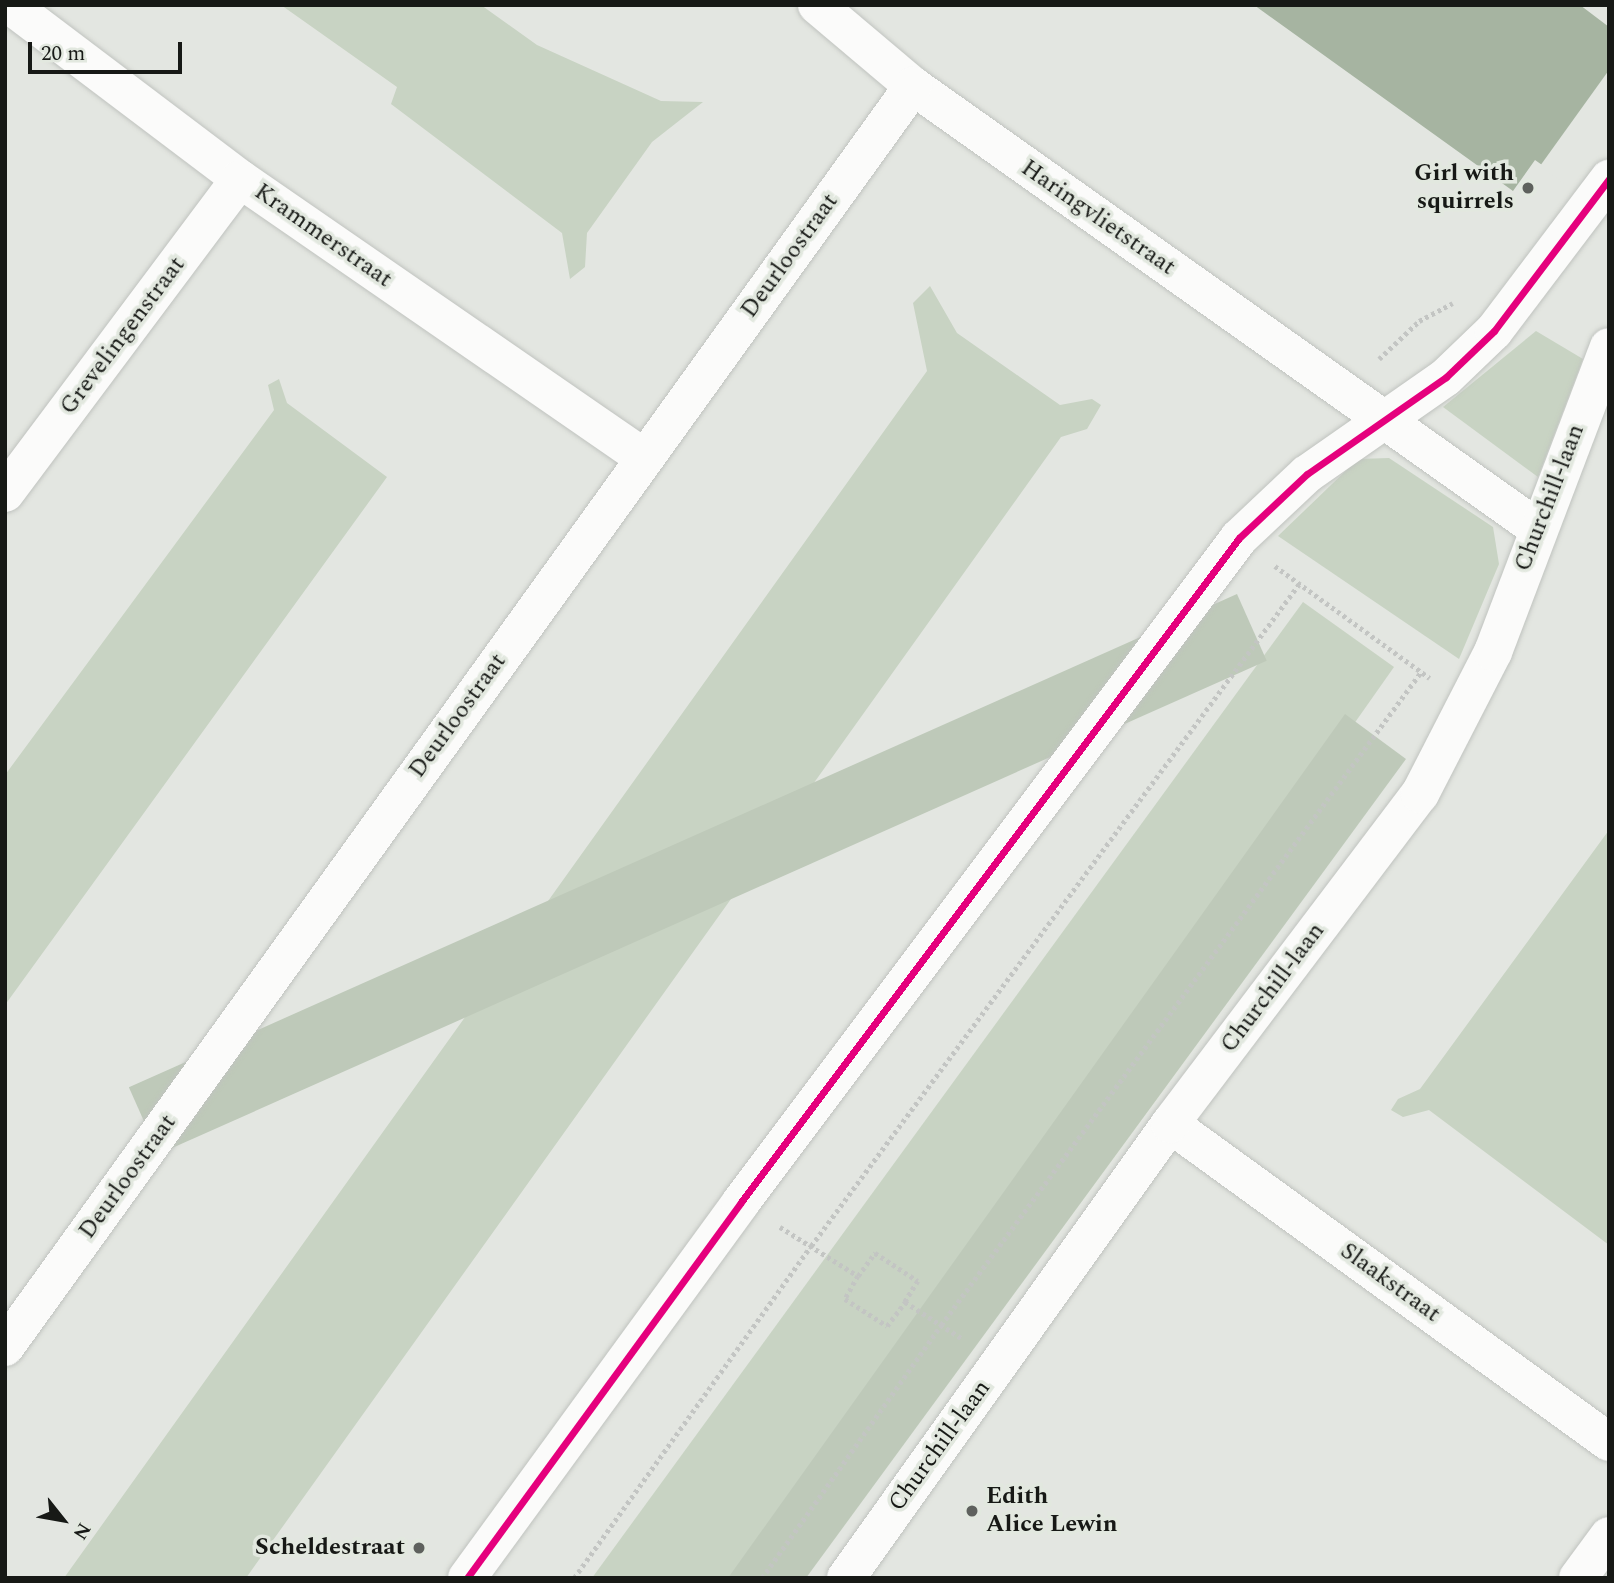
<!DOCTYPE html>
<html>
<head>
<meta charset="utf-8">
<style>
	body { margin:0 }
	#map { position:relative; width:1614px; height:1583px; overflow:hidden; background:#e3e6e1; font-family:Spectral,serif }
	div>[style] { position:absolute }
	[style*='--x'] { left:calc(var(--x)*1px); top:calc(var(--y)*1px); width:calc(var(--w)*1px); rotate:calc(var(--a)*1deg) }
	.green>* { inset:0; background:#c8d3c3 }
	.forest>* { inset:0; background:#bec9b9; transform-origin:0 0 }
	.water>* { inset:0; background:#a6b4a1 }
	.pier>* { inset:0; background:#e3e6e1 }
	.path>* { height:4.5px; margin-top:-2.25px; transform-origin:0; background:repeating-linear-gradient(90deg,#c3c5c3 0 3.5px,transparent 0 7px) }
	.roads { filter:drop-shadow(0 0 2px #c0c3bf) drop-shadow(0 0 2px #c0c3bf) }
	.minor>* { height:38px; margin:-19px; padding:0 19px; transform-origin:19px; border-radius:19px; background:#fbfbfa }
	.bus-1>* { height:7px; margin:-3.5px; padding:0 3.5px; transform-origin:3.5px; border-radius:3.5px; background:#e5007d }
	.dots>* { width:19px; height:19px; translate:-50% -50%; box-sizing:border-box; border:4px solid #e2e8df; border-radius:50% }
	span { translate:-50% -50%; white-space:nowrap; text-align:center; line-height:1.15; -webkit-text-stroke:7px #e2e8df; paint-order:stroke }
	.poi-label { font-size:24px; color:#171916; font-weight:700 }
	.right { translate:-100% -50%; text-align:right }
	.left { translate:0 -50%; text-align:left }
	.street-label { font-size:24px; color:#171916 }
	.frame { position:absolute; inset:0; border:7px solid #171916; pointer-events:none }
	.north { position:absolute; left:28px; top:1485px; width:70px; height:70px; -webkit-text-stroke:5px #e2e8df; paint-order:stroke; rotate:121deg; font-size:19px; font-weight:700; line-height:28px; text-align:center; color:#171916 }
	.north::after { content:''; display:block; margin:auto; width:24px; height:32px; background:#171916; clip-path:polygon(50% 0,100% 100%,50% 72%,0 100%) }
	.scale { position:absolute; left:28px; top:42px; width:154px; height:32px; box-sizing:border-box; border:4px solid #171916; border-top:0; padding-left:9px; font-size:21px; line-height:24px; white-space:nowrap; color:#171916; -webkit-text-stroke:5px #e2e8df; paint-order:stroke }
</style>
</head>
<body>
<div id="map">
	<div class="green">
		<i style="clip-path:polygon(281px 5px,481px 5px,537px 45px,661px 101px,703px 102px,652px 142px,587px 233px,585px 267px,570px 279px,562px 233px,391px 104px,397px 87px)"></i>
		<i style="clip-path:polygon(930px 286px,957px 333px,1060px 405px,1092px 399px,1101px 405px,1087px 429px,1061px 437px,246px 1578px,64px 1578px,927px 371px,913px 303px)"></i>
		<i style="clip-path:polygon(1536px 331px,1583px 359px,1538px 477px,1443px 407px)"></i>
		<i style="clip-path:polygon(279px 379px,287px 403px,387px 477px,5px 1005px,5px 775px,274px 410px,268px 385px)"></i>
		<i style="clip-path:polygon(1389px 458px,1493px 527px,1499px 564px,1459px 659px,1278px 536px,1358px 459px)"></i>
		<i style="clip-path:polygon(1303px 602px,1394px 667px,753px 1578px,592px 1578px)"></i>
		<i style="clip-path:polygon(1609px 830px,1609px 1245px,1429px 1110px,1403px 1117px,1391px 1110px,1398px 1099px,1420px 1089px)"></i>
	</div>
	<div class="forest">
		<i style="left:1237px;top:594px;width:73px;height:1213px;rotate:66deg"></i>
		<i style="clip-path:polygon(1345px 714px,1406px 759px,806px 1578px,728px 1578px)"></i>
	</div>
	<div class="water">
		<i style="clip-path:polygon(1254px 5px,1580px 5px,1609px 27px,1609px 212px,1535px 160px,1513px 191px)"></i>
	</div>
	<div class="pier">
		<i style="clip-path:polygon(1609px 70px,1609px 216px,1540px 166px)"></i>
	</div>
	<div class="path">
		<i style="--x:1379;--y:359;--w:55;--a:-43.5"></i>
		<i style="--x:1419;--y:321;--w:38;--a:-28"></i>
		<i style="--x:1275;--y:566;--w:191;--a:35.9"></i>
		<i style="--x:780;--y:1227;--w:92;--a:32.1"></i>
		<i style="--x:858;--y:1276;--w:26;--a:119"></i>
		<i style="--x:845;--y:1299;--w:50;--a:32.7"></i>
		<i style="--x:887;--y:1326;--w:30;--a:-53"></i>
		<i style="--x:858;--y:1276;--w:29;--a:-54"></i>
		<i style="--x:875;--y:1253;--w:51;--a:33.1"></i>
		<i style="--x:918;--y:1281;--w:25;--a:122"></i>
		<i style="--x:905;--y:1302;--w:67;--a:32.7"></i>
		<i style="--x:574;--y:1578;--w:408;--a:-54.5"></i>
		<i style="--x:811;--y:1246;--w:822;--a:-53.6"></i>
		<i style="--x:762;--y:1578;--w:310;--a:-54.7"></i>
		<i style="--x:941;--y:1325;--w:810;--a:-53.68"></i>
	</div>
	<div class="roads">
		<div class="minor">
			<i style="--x:10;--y:5;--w:288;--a:37.1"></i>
			<i style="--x:240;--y:179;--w:490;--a:34.6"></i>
			<i style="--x:817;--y:5;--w:126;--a:40.2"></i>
			<i style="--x:913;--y:86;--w:765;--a:35.31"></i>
			<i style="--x:5;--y:493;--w:392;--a:-53.2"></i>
			<i style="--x:1170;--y:1124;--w:542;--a:35.92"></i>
			<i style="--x:5;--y:1347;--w:1554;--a:-54.24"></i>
			<i style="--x:467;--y:1578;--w:465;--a:-53.9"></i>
			<i style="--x:741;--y:1202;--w:830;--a:-53.13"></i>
			<i style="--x:1239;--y:538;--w:93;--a:-43.3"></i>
			<i style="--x:1307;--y:474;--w:169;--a:-34.9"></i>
			<i style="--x:1446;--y:377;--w:66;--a:-43.8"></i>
			<i style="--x:1494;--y:331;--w:191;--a:-52.9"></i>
			<i style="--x:846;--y:1578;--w:558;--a:-54.49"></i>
			<i style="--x:1170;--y:1124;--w:414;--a:-52.9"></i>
			<i style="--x:1420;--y:794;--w:160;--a:-62.8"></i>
			<i style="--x:1493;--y:652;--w:326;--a:-69.2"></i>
			<i style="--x:1578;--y:1578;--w:52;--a:-53.6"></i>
		</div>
	</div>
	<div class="bus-1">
		<i style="--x:467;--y:1578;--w:465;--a:-53.9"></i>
		<i style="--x:741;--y:1202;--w:830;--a:-53.13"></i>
		<i style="--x:1239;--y:538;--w:93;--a:-43.3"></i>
		<i style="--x:1307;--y:474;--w:169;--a:-34.9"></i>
		<i style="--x:1446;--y:377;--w:66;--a:-43.8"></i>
		<i style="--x:1494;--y:331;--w:191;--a:-52.9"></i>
	</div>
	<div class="dots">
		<i style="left:1528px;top:188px;background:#5e615d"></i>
		<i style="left:972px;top:1511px;background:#5e615d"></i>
		<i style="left:419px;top:1548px;background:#5e615d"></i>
	</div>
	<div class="poi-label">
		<span class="right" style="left:1514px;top:188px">Girl with<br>squirrels</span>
		<span class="left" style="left:986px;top:1511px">Edith<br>Alice Lewin</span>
		<span class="right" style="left:405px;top:1548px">Scheldestraat</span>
	</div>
	<div class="street-label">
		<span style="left:1098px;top:218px;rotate:35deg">Haringvlietstraat</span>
		<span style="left:323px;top:236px;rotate:35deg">Krammerstraat</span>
		<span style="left:790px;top:256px;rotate:-54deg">Deurloostraat</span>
		<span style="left:123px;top:336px;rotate:-53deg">Grevelingenstraat</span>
		<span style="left:1550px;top:498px;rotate:-69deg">Churchill-laan</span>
		<span style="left:458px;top:716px;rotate:-54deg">Deurloostraat</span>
		<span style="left:1273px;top:988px;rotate:-53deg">Churchill-laan</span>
		<span style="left:128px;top:1177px;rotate:-54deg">Deurloostraat</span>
		<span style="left:1390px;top:1283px;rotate:36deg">Slaakstraat</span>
		<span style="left:940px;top:1446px;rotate:-54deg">Churchill-laan</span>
	</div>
	<div class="frame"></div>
	<div class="north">N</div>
	<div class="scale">20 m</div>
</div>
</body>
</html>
